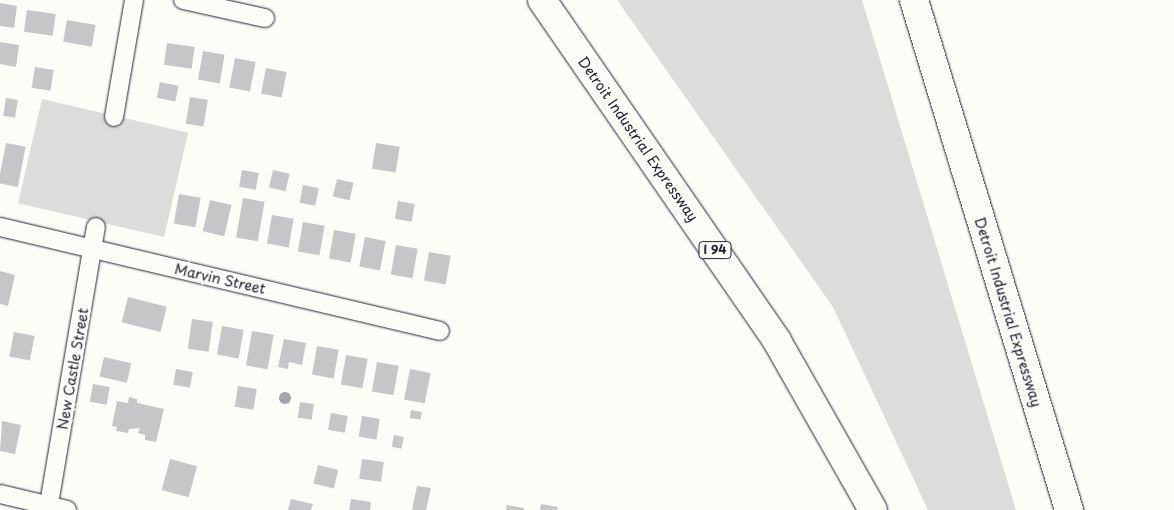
<!DOCTYPE html>
<html>
<head>
<meta charset="utf-8">
<style>
	body { margin:0 }
	#map { position:relative; width:1174px; height:510px; overflow:hidden; background:#fdfcf7; font-family:"Playpen Sans",sans-serif }
	div>[style] { position:absolute }
	[style*='--x'] { left:calc(var(--x)*1px); top:calc(var(--y)*1px); width:calc(var(--w)*1px); rotate:calc(var(--a)*1deg) }
	.green>* { inset:0; background:#dddcdb; transform-origin:0 0 }
	.building>* { inset:0; background:#c6c6c8; transform-origin:0 0 }
	.roads { filter:drop-shadow(0 0 1px #22223b) drop-shadow(0 0 1px #22223b) }
	.street>* { height:18px; margin:-9px; padding:0 9px; transform-origin:9px; border-radius:9px; background:#fdfcf7 }
	.highway>* { height:28px; margin:-14px; padding:0 14px; transform-origin:14px; border-radius:14px; background:#fdfcf7 }
	.trees>* { width:12px; height:12px; margin:-6px; border-radius:50%; background:#a3a3aa }
	span { translate:-50% -50%; white-space:nowrap; text-align:center; line-height:1.15; -webkit-text-stroke:5px #fdfcf7; paint-order:stroke }
	.shield-label span { padding:1px 4px; background:#fdfcf7; border:1px solid; border-radius:4px; -webkit-text-stroke-width:0 }
	.shield-label { font-size:12px; color:#22223b; font-weight:700 }
	.street-label { font-size:14px; color:#22223b }
</style>
</head>
<body>
<div id="map">
	<div class="green">
		<i style="clip-path:polygon(617px 0,862px 0,1016px 510px,928px 510px,833px 307px)"></i>
		<i style="left:42px;top:99px;width:150px;height:107px;rotate:13deg"></i>
	</div>
	<div class="building">
		<i style="clip-path:polygon(0 3px,17px 6px,14px 28px,0 26px)"></i>
		<i style="left:27px;top:10px;width:29px;height:22px;rotate:8deg"></i>
		<i style="left:67px;top:20px;width:29px;height:22px;rotate:10deg"></i>
		<i style="clip-path:polygon(0 42px,19px 45px,16px 67px,0 64px)"></i>
		<i style="left:167px;top:43px;width:28px;height:22px;rotate:8deg"></i>
		<i style="left:203px;top:51px;width:22px;height:29px;rotate:10deg"></i>
		<i style="left:235px;top:58px;width:21px;height:30px;rotate:11deg"></i>
		<i style="left:35px;top:67px;width:19px;height:21px;rotate:9deg"></i>
		<i style="left:266px;top:68px;width:21px;height:26px;rotate:11deg"></i>
		<i style="left:160px;top:82px;width:19px;height:16px;rotate:12deg"></i>
		<i style="left:190px;top:97px;width:18px;height:27px;rotate:9deg"></i>
		<i style="left:6px;top:98px;width:12px;height:18px;rotate:9deg"></i>
		<i style="left:6px;top:143px;width:20px;height:41px;rotate:11deg"></i>
		<i style="left:376px;top:143px;width:24px;height:26px;rotate:9deg"></i>
		<i style="left:242px;top:170px;width:17px;height:17px;rotate:10deg"></i>
		<i style="left:273px;top:170px;width:17px;height:18px;rotate:13deg"></i>
		<i style="left:337px;top:179px;width:17px;height:18px;rotate:13deg"></i>
		<i style="left:303px;top:185px;width:16px;height:18px;rotate:11deg"></i>
		<i style="left:179px;top:194px;width:22px;height:30px;rotate:10deg"></i>
		<i style="left:243px;top:198px;width:22px;height:40px;rotate:10deg"></i>
		<i style="left:210px;top:200px;width:22px;height:32px;rotate:13deg"></i>
		<i style="left:398px;top:201px;width:17px;height:18px;rotate:10deg"></i>
		<i style="left:272px;top:215px;width:22px;height:29px;rotate:10deg"></i>
		<i style="left:303px;top:222px;width:22px;height:30px;rotate:10deg"></i>
		<i style="left:334px;top:230px;width:22px;height:29px;rotate:10deg"></i>
		<i style="left:365px;top:237px;width:21px;height:30px;rotate:11deg"></i>
		<i style="left:396px;top:245px;width:22px;height:30px;rotate:10deg"></i>
		<i style="left:429px;top:252px;width:22px;height:29px;rotate:10deg"></i>
		<i style="clip-path:polygon(0 271px,15px 275px,8px 306px,0 304px)"></i>
		<i style="left:128px;top:297px;width:40px;height:26px;rotate:14deg"></i>
		<i style="left:192px;top:319px;width:21px;height:30px;rotate:8deg"></i>
		<i style="left:222px;top:326px;width:22px;height:29px;rotate:10deg"></i>
		<i style="left:252px;top:331px;width:22px;height:35px;rotate:10deg"></i>
		<i style="left:14px;top:332px;width:21px;height:25px;rotate:11deg"></i>
		<i style="clip-path:polygon(284px 339px,306px 343px,302px 365px,289px 362px,288px 369px,278px 367px)"></i>
		<i style="left:317px;top:346px;width:22px;height:29px;rotate:10deg"></i>
		<i style="left:346px;top:355px;width:22px;height:30px;rotate:10deg"></i>
		<i style="left:104px;top:357px;width:28px;height:20px;rotate:13deg"></i>
		<i style="left:377px;top:362px;width:22px;height:30px;rotate:10deg"></i>
		<i style="left:176px;top:369px;width:17px;height:16px;rotate:10deg"></i>
		<i style="left:410px;top:369px;width:21px;height:31px;rotate:11deg"></i>
		<i style="left:93px;top:384px;width:17px;height:18px;rotate:10deg"></i>
		<i style="left:238px;top:386px;width:19px;height:21px;rotate:9deg"></i>
		<i style="clip-path:polygon(129px 397px,137px 399px,137px 403px,164px 409px,156px 442px,145px 440px,145px 435px,138px 433px,140px 428px,129px 429px,128px 433px,116px 431px,117px 427px,112px 426px,117px 401px,128px 403px)"></i>
		<i style="left:300px;top:402px;width:14px;height:16px;rotate:8deg"></i>
		<i style="left:411px;top:410px;width:11px;height:8px;rotate:10deg"></i>
		<i style="left:331px;top:413px;width:17px;height:17px;rotate:10deg"></i>
		<i style="left:362px;top:416px;width:18px;height:21px;rotate:9deg"></i>
		<i style="clip-path:polygon(2px 421px,21px 425px,15px 454px,0 451px)"></i>
		<i style="left:394px;top:435px;width:10px;height:12px;rotate:11deg"></i>
		<i style="left:170px;top:459px;width:28px;height:32px;rotate:15deg"></i>
		<i style="left:362px;top:459px;width:22px;height:20px;rotate:8deg"></i>
		<i style="left:318px;top:465px;width:21px;height:19px;rotate:14deg"></i>
		<i style="clip-path:polygon(417px 486px,431px 488px,426px 510px,412px 510px)"></i>
		<i style="clip-path:polygon(291px 499px,313px 504px,311px 510px,288px 510px)"></i>
		<i style="clip-path:polygon(351px 499px,371px 502px,370px 510px,349px 510px)"></i>
		<i style="clip-path:polygon(541px 504px,558px 507px,557px 510px,540px 510px)"></i>
		<i style="clip-path:polygon(507px 505px,524px 508px,524px 510px,506px 510px)"></i>
	</div>
	<div class="roads">
		<div class="street">
			<i style="--x:183;--y:0;--w:84;--a:12.4"></i>
			<i style="--x:114;--y:117;--w:119;--a:-80.3"></i>
			<i style="--x:0;--y:227;--w:452;--a:13.3"></i>
			<i style="--x:0;--y:494;--w:69;--a:13.4"></i>
			<i style="--x:48;--y:510;--w:287;--a:-80.4"></i>
		</div>
		<div class="highway">
			<i style="--x:542;--y:0;--w:414;--a:55.4"></i>
			<i style="--x:777;--y:341;--w:194;--a:60.4"></i>
			<i style="--x:914;--y:0;--w:533;--a:73.09"></i>
		</div>
	</div>
	<div class="trees">
		<i style="left:285px;top:398px"></i>
	</div>
	<div class="shield-label">
		<span style="left:715px;top:250px">I 94</span>
	</div>
	<div class="street-label">
		<span style="left:638px;top:139px;rotate:55deg">Detroit Industrial Expressway</span>
		<span style="left:220px;top:279px;rotate:13deg">Marvin Street</span>
		<span style="left:1008px;top:312px;rotate:73deg">Detroit Industrial Expressway</span>
		<span style="left:73px;top:369px;rotate:-80deg">New Castle Street</span>
	</div>
</div>
</body>
</html>
